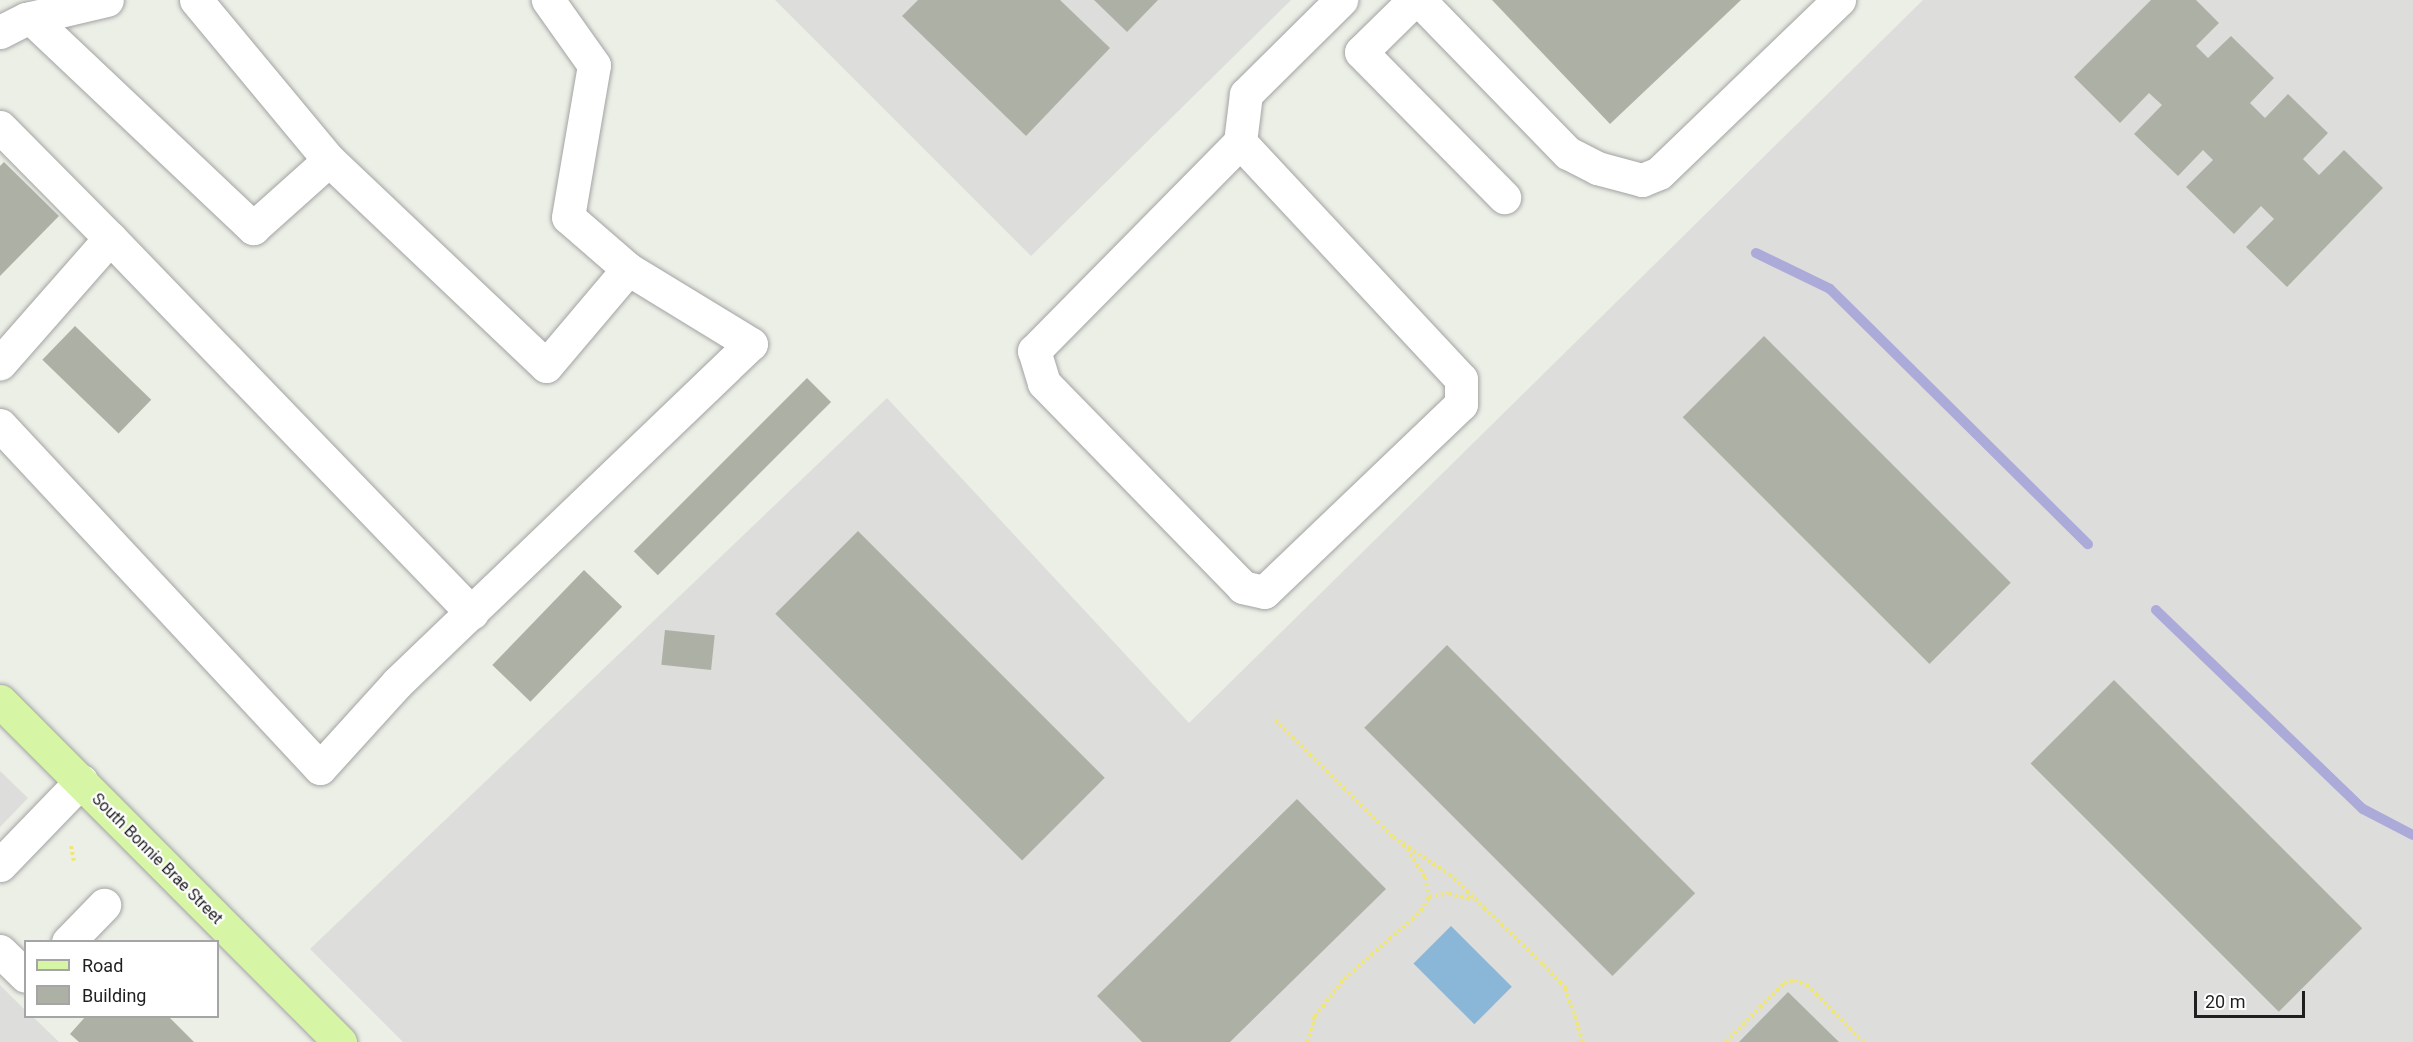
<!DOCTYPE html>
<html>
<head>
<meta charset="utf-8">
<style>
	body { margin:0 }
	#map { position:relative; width:2413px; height:1042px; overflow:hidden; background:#ebefe6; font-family:Roboto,sans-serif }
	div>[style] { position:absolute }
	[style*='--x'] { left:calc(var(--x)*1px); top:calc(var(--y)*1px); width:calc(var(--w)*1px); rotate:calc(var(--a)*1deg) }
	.residential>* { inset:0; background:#dddddc }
	.pitch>* { inset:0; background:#8ab6d8; transform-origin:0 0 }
	.stream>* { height:10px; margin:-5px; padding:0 5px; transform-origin:5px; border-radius:5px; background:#acaad9 }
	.building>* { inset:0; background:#adb1a5; transform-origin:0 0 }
	.path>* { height:4px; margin-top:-2px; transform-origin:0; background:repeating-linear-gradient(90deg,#f0e676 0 3px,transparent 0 6px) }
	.roads { filter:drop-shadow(0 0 2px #a3a3a3) drop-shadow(0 0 2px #a3a3a3) }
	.minor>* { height:33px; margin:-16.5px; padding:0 16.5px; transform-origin:16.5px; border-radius:16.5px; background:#fff }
	.major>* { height:33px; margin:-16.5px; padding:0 16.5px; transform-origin:16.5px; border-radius:16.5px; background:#d6f5a5 }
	span { translate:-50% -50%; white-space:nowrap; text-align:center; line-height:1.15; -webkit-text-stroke:4.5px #fff; paint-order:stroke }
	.street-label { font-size:16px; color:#1f1f1f }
	.legend { position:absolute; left:24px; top:940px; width:195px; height:78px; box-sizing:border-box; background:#fff; border:2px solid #a5a5a5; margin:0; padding:8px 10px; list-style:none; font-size:18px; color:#1f1f1f }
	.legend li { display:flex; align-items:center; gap:12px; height:30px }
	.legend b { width:30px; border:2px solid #a5a5a5 }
	.scale { position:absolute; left:2194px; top:991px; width:111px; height:27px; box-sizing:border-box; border:3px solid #1f1f1f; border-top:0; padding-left:8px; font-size:18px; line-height:21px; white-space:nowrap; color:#1f1f1f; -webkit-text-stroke:4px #fff; paint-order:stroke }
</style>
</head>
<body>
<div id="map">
	<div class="residential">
		<i style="clip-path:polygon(775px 0,1291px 0,1031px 256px)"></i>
		<i style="clip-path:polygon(1923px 0,2413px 0,2413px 1042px,403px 1042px,310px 949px,887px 398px,1189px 723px)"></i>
		<i style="clip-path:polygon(0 771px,28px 798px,0 827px)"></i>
		<i style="clip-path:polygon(0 985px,25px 1010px,26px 1016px,33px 1017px,59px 1042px,0 1042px)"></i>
	</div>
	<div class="pitch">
		<i style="left:1451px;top:926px;width:86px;height:53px;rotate:45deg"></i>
	</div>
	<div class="stream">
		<i style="--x:1756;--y:253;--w:82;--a:25.9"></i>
		<i style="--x:1830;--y:289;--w:363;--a:44.7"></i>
		<i style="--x:2156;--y:610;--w:287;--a:43.9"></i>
		<i style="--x:2363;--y:809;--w:56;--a:27.5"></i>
	</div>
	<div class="building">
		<i style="clip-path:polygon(918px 0,1060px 0,1110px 48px,1026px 136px,902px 16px)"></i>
		<i style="clip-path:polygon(1094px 0,1158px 0,1127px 32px)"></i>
		<i style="clip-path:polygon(1492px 0,1741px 0,1610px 124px)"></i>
		<i style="clip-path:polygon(2151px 0,2196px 0,2219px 23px,2196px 46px,2208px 58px,2231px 36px,2274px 78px,2250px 103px,2265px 118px,2288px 94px,2328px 133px,2303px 159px,2319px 175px,2344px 150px,2383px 188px,2287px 287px,2246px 247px,2274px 219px,2261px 206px,2234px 234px,2186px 187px,2213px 160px,2203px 150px,2178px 176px,2134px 134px,2162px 105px,2149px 93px,2120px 123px,2074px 77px)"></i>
		<i style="clip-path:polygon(4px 162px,59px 216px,0 276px,0 166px)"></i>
		<i style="left:75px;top:326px;width:106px;height:47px;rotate:44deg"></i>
		<i style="left:1764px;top:336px;width:349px;height:115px;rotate:45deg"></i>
		<i style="left:807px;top:378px;width:34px;height:245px;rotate:45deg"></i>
		<i style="left:858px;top:531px;width:349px;height:117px;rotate:45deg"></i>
		<i style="left:584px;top:570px;width:53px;height:132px;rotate:44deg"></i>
		<i style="left:665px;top:630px;width:50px;height:35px;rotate:6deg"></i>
		<i style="left:1447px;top:645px;width:351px;height:117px;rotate:45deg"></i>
		<i style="left:2114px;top:680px;width:351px;height:118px;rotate:45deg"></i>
		<i style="clip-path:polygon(1297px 799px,1386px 889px,1230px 1042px,1142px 1042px,1097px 996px)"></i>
		<i style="clip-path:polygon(1788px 992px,1839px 1042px,1739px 1042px)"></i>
		<i style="clip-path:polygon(86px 1016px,168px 1016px,194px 1042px,79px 1042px,70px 1034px)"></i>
	</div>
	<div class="path">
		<i style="--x:1275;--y:720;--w:166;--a:44.8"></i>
		<i style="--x:1393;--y:837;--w:67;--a:33.5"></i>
		<i style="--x:1449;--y:874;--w:130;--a:43.8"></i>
		<i style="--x:1543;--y:964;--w:33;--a:47"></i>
		<i style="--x:1565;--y:988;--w:57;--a:71.6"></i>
		<i style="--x:1403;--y:844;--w:40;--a:56"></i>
		<i style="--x:1425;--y:877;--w:20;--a:79"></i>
		<i style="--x:71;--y:846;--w:15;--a:79"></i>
		<i style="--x:1307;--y:1042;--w:27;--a:-73"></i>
		<i style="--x:1315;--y:1016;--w:47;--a:-51.9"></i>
		<i style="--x:1344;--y:979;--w:103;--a:-41.4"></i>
		<i style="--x:1421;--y:911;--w:16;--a:-60"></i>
		<i style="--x:1429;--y:897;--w:20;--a:-11"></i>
		<i style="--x:1449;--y:893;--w:24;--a:15"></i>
		<i style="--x:1726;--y:1042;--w:83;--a:-45.5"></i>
		<i style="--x:1784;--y:983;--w:10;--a:-17"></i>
		<i style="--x:1794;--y:980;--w:14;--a:21"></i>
		<i style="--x:1807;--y:985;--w:80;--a:45.5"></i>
	</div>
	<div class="roads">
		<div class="minor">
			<i style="--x:196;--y:0;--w:208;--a:50.3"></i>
			<i style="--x:1414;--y:0;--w:74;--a:135.5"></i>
			<i style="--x:1361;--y:52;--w:204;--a:45.4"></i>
			<i style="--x:1419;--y:0;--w:214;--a:45.8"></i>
			<i style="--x:1568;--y:153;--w:33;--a:27"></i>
			<i style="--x:1597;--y:168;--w:47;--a:14.9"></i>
			<i style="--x:1642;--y:180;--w:18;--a:-22"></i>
			<i style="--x:1659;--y:173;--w:250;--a:-43.9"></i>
			<i style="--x:31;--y:18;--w:306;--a:43.4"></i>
			<i style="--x:253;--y:228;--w:102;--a:-41.8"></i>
			<i style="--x:329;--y:160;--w:299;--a:43.5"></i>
			<i style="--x:546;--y:366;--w:127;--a:-49.8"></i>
			<i style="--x:0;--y:32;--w:29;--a:-27"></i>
			<i style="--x:26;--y:19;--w:83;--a:-13.2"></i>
			<i style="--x:0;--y:127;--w:156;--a:45.3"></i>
			<i style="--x:110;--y:238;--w:167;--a:131.3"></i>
			<i style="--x:1240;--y:142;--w:324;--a:47"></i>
			<i style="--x:1461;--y:379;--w:25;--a:90"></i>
			<i style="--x:1461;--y:404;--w:272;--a:136.3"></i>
			<i style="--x:1264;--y:592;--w:22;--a:-167"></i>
			<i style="--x:1243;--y:587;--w:285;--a:-134.3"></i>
			<i style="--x:1044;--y:383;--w:34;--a:-107"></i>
			<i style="--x:1034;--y:351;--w:293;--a:-45.4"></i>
			<i style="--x:1240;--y:142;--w:48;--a:-82.9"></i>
			<i style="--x:1246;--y:94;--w:134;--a:-44.7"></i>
			<i style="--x:110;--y:238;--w:521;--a:46.01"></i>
			<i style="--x:0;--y:425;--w:469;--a:47"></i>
			<i style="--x:320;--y:768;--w:115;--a:-47.8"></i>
			<i style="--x:397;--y:683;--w:490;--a:-43.8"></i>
			<i style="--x:751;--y:344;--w:144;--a:-148.6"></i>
			<i style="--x:628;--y:269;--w:79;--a:-139.1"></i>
			<i style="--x:568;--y:217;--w:154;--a:-80.3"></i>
			<i style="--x:594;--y:65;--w:80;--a:-125.3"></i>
			<i style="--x:0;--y:865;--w:117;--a:-46"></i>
			<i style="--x:68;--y:942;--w:52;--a:-45.8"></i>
			<i style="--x:0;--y:951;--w:36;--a:44"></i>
		</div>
		<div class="major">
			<i style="--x:0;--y:701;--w:482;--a:45.1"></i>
		</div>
	</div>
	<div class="street-label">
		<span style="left:157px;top:859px;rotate:45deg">South Bonnie Brae Street</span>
	</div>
	<ul class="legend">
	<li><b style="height:8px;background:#d6f5a5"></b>Road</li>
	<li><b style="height:16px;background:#adb1a5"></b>Building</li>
	</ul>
	<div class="scale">20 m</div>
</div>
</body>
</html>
